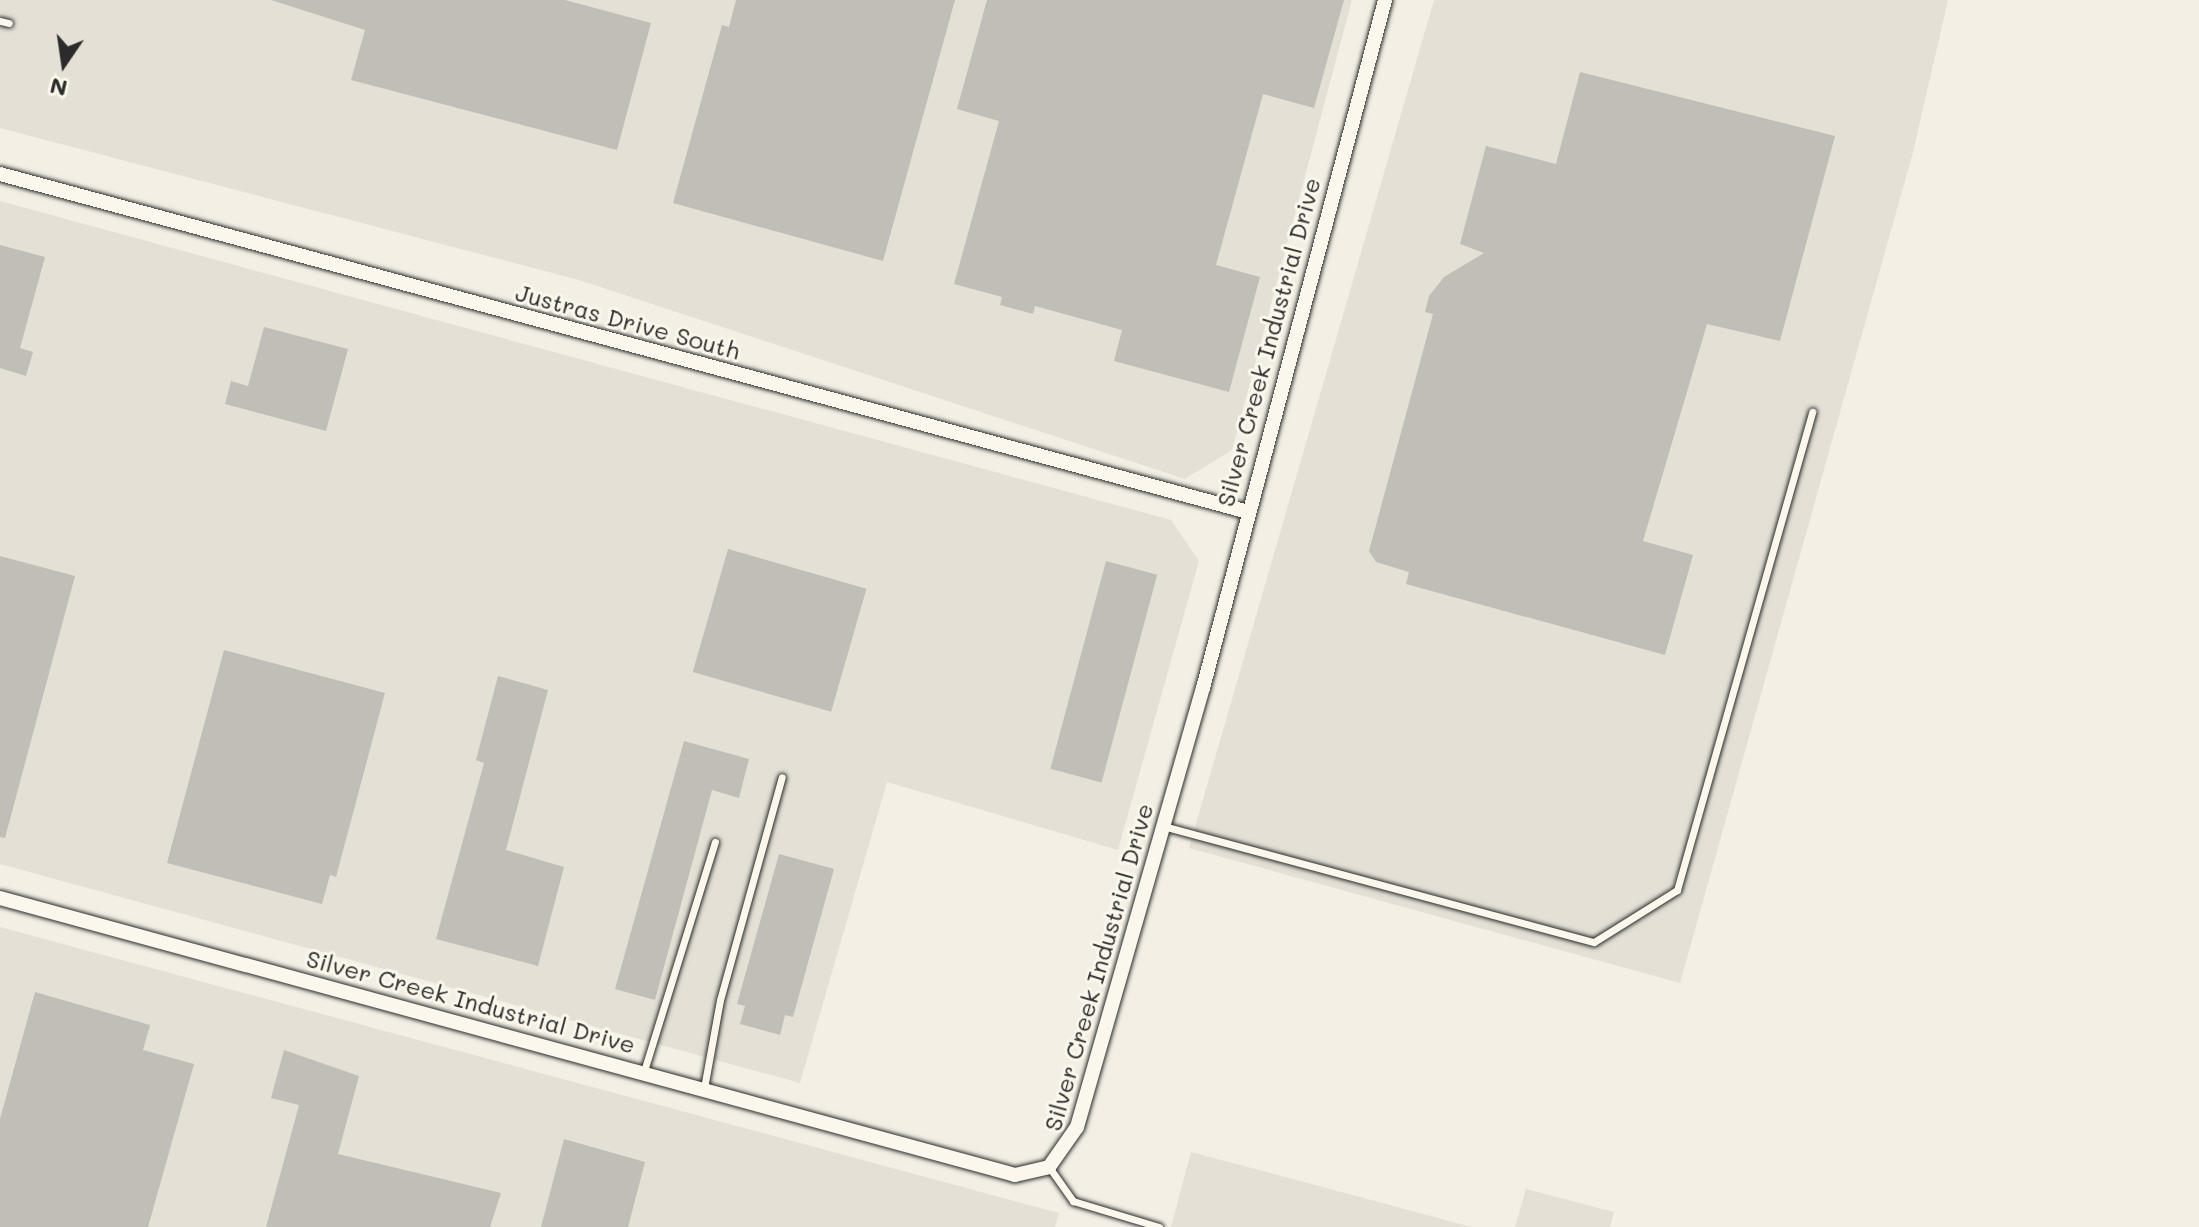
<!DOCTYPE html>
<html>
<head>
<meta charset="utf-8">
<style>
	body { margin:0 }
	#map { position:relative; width:2199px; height:1227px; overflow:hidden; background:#f3efe4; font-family:Mali,sans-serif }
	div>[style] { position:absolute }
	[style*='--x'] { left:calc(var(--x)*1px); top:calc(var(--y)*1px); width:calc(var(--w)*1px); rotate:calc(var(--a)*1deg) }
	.built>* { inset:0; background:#e4e0d6 }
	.building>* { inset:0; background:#c0beb6; transform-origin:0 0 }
	.roads { filter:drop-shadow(0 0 2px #2b2b2b) drop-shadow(0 0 2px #2b2b2b) }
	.lane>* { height:7px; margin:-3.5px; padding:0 3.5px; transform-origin:3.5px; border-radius:3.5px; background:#fbf7ec }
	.street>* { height:14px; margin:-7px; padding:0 7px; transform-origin:7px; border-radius:7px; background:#fbf7ec }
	span { translate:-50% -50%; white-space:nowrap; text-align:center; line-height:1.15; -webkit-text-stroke:6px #fbf7ec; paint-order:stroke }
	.street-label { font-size:24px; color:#2b2b2b }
	.north { position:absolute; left:24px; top:24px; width:80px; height:80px; -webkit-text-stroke:6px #fbf7ec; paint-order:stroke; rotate:193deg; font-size:22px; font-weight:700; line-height:32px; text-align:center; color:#2b2b2b }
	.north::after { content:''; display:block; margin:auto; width:28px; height:36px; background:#2b2b2b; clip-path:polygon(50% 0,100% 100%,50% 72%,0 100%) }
</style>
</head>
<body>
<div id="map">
	<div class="built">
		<i style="clip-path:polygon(0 0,1352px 0,1232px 450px,1185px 479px,579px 280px,0 128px)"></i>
		<i style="clip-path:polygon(1434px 0,1948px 0,1913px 152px,1680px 983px,1189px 848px)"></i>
		<i style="clip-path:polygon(0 201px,1171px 520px,1199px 561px,1118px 850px,887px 782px,800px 1083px,0 864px)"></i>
		<i style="clip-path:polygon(0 927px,1059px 1213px,1055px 1227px,0 1227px)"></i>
		<i style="clip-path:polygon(1191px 1152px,1472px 1227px,1171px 1227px)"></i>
		<i style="clip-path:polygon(1526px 1189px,1614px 1212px,1610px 1227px,1515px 1227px)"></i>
	</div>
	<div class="building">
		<i style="clip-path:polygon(271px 0,565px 0,651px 23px,617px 150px,351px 80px,365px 30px)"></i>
		<i style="clip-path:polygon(736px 0,955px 0,883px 261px,673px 203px,722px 25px,729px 27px)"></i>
		<i style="clip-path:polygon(987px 0,1344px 0,1314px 108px,1263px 94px,1216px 265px,1260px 277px,1229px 392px,1114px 361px,1122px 330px,1035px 306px,1033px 314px,1000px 305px,1002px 297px,954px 284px,999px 121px,957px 109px)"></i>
		<i style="clip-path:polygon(1580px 72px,1835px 136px,1780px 341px,1707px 324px,1643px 541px,1693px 555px,1665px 655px,1406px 584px,1409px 572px,1376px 562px,1369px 551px,1433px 314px,1425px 312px,1429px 296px,1444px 277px,1484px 253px,1460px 244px,1486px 146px,1556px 164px)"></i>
		<i style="clip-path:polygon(0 245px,45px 257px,20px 348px,33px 352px,26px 376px,0 368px)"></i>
		<i style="clip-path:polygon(264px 327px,348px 349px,326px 431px,225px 404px,231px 381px,248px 386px)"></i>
		<i style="left:728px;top:549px;width:144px;height:128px;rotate:16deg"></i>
		<i style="clip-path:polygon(0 556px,75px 576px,5px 838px,0 837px)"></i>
		<i style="left:1106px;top:561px;width:53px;height:215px;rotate:15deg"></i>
		<i style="clip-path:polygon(224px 650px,385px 693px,336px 877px,330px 875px,322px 904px,167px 863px)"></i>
		<i style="clip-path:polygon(498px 676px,548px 690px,506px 850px,564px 867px,538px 966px,436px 939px,484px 763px,476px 760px)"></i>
		<i style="clip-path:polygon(684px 741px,749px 759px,739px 798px,712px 790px,655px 1000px,615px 989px)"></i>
		<i style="clip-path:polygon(779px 854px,834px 869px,793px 1017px,785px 1015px,780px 1035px,740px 1024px,745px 1006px,737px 1004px)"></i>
		<i style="clip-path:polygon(35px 992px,150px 1025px,143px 1050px,194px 1064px,148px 1227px,0 1227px,0 1119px)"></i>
		<i style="clip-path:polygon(284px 1050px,359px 1076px,338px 1154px,501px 1193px,490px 1227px,266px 1227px,299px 1105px,271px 1098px)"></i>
		<i style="clip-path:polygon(564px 1139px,645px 1162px,628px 1227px,541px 1227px)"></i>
	</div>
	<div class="roads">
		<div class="lane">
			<i style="--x:0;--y:21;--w:9;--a:13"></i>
			<i style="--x:1163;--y:826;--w:446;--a:15.1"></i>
			<i style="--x:1594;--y:942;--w:98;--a:-32.1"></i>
			<i style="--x:1677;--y:890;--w:497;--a:-74.2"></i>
			<i style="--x:644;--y:1071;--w:240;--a:-72.8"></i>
			<i style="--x:704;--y:1088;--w:89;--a:-79.7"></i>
			<i style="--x:720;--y:1000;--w:231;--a:-74.5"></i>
			<i style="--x:1049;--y:1167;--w:42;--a:54.8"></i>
			<i style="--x:1073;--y:1201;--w:90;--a:16.8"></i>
		</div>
		<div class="street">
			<i style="--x:0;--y:174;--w:1290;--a:15.15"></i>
			<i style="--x:0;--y:898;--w:1052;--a:15.26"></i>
			<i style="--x:1015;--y:1175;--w:35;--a:-13"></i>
			<i style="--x:1049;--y:1167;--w:49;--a:-55"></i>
			<i style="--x:1077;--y:1127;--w:457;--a:-74"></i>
			<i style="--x:1203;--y:688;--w:712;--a:-75.18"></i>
		</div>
	</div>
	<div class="street-label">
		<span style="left:628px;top:321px;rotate:15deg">Justras Drive South</span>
		<span style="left:1268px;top:342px;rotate:-75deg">Silver Creek Industrial Drive</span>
		<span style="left:1098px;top:967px;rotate:-74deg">Silver Creek Industrial Drive</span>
		<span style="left:471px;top:1001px;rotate:15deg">Silver Creek Industrial Drive</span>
	</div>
	<div class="north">N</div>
</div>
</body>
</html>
